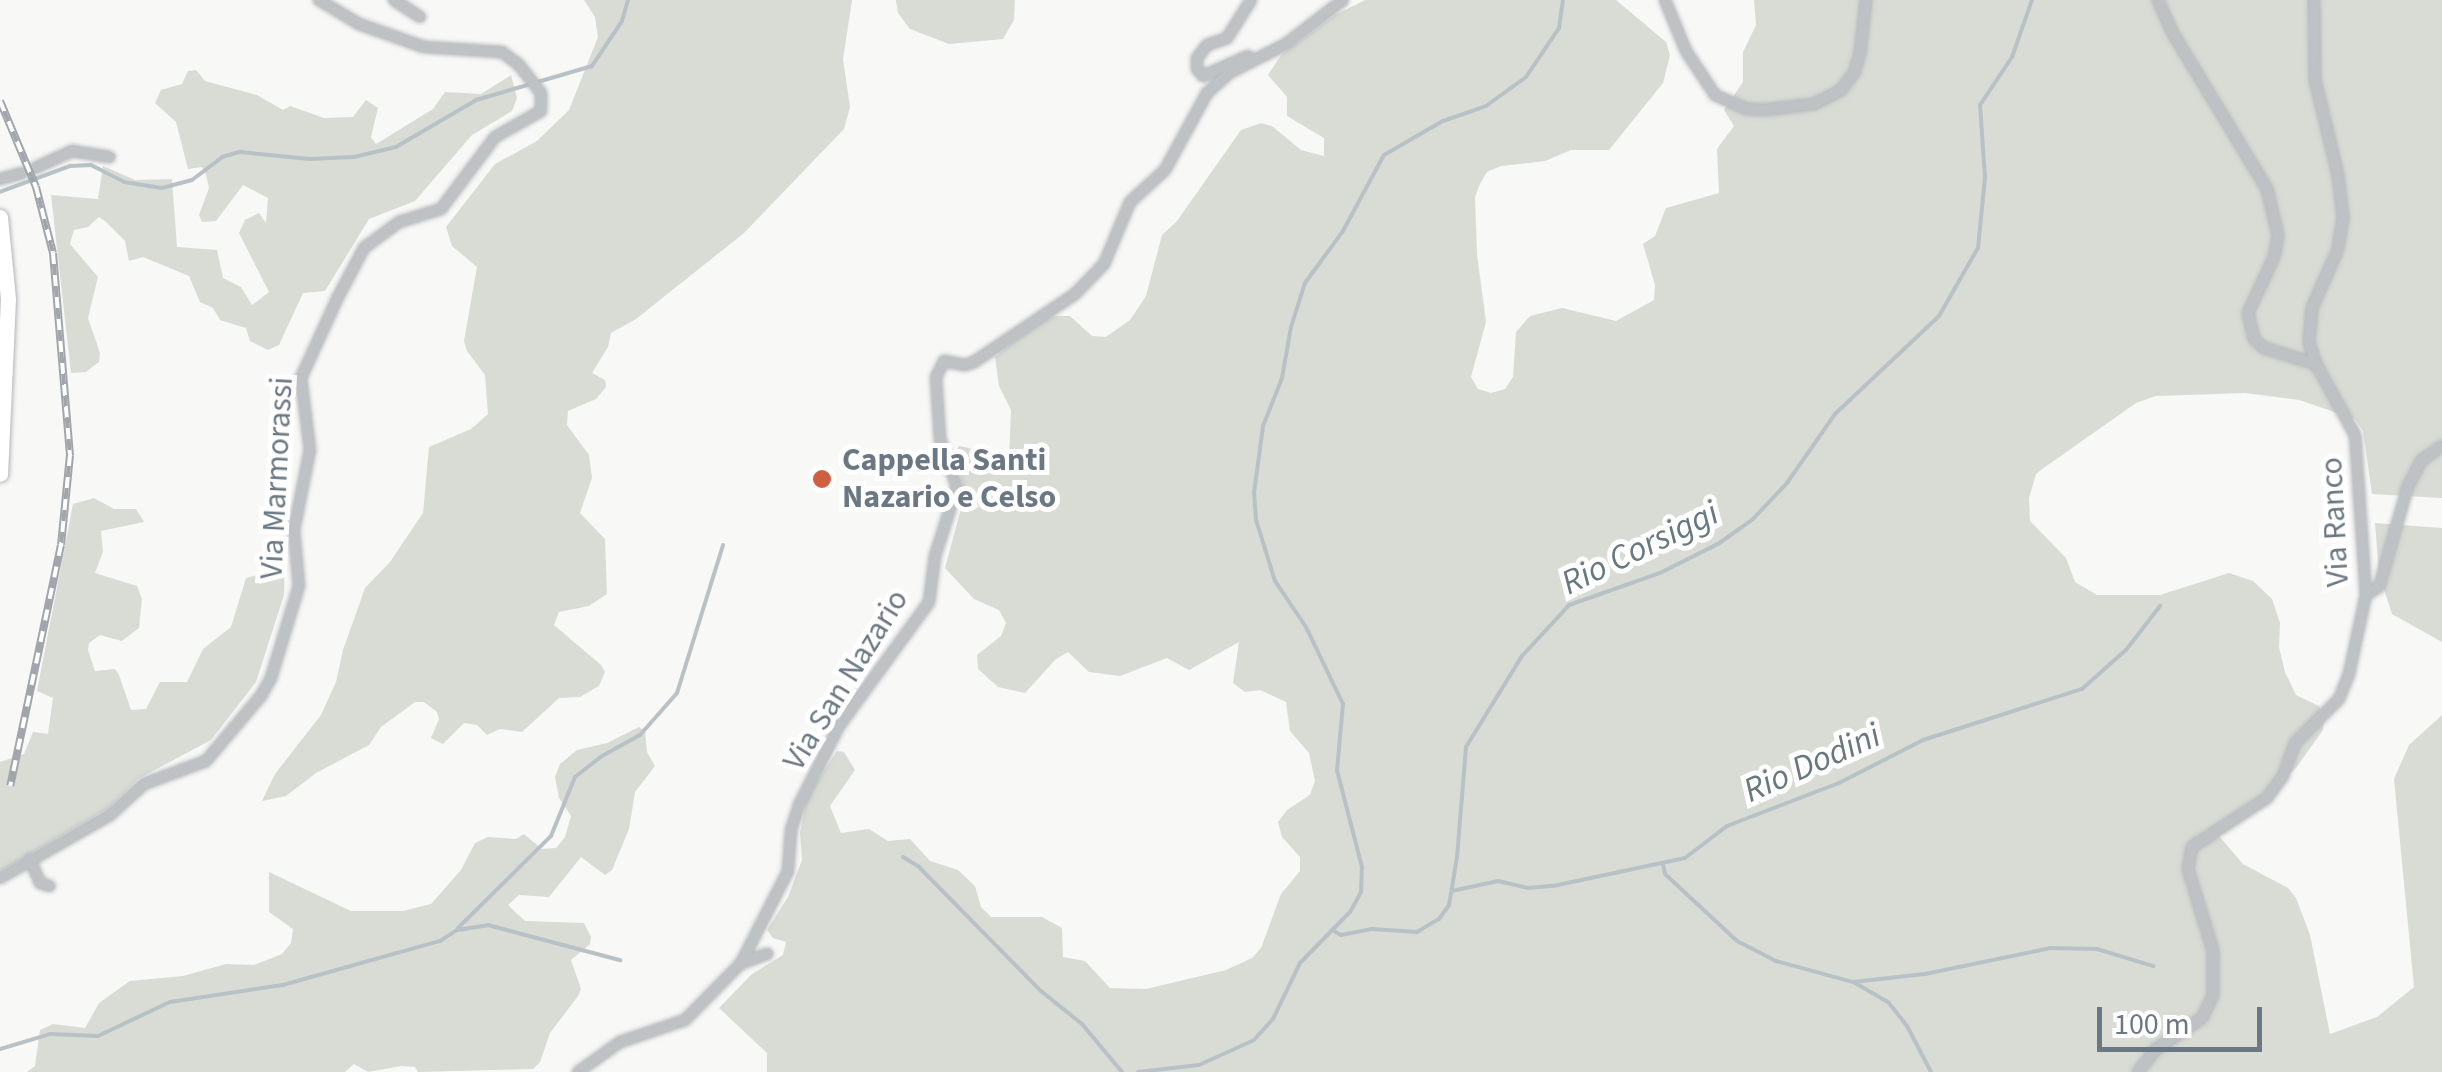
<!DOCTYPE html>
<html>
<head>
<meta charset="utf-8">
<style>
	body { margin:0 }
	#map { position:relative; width:2442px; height:1072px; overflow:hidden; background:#f8f8f6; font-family:"Source Sans 3",sans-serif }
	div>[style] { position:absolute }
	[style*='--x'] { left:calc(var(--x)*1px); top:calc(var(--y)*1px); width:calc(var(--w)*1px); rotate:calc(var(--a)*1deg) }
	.green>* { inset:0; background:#d8dcd5 }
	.stream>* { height:4px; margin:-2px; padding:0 2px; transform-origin:2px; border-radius:2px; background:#b8c2c6 }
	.roads { filter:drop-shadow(0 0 2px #b3b7bb) drop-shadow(0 0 2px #b3b7bb) }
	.minor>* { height:10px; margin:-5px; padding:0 5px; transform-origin:5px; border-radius:5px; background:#bec2c5 }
	.secondary>* { height:15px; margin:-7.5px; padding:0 7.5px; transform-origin:7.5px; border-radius:7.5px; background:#fff }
	.rail>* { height:8px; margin-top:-4px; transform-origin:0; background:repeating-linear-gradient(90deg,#fff 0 11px,#a0a6ab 0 22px); box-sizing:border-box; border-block:2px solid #a0a6ab }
	.dots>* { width:28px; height:28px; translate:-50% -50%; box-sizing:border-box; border:5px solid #fff; border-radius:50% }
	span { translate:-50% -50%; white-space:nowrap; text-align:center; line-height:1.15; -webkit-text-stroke:10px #fff; paint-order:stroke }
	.poi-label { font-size:32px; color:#6b7883; font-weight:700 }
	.left { translate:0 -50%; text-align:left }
	.street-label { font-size:32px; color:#6b7883 }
	.water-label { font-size:35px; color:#67787e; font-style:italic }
	.scale { position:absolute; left:2097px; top:1007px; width:165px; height:45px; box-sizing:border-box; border:5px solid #6b7883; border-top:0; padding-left:12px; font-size:30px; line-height:35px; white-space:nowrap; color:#6b7883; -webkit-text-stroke:8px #fff; paint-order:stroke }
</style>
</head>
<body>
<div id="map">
	<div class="green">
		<i style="clip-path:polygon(584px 0,852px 0,843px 59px,850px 107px,844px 129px,744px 233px,636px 319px,611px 333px,608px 347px,592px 373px,605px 380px,606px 387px,596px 399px,568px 411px,567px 425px,589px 455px,592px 478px,580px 513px,605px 539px,607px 594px,589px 606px,559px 612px,554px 625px,601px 665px,605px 672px,599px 686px,580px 697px,559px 698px,522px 732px,500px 729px,487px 735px,477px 725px,464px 723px,443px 744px,431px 738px,439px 719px,437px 712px,424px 702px,415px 702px,381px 727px,369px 745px,316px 773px,286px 796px,262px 801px,275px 774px,321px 715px,336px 682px,343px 650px,365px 588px,390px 562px,423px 513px,429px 447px,471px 429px,488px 414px,485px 375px,467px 351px,464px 341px,477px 267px,452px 246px,446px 227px,495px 164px,537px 141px,569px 110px,598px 37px,595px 17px)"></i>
		<i style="clip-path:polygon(896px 0,1015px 0,1014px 20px,1003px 39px,949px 44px,910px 29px,898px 13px)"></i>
		<i style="clip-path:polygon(1365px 0,1616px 0,1666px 42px,1670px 55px,1663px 83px,1609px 150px,1571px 150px,1545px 161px,1501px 166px,1487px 172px,1480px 184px,1475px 197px,1477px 254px,1486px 322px,1471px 377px,1478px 389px,1491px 393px,1505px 389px,1513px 377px,1516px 332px,1530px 316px,1562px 308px,1616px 321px,1654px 300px,1655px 285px,1643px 244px,1655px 236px,1666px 208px,1719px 193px,1717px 149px,1734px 126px,1724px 110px,1743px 82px,1743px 52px,1756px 25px,1754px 0,2442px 0,2442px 498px,2372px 494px,2363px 431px,2355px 419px,2299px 400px,2245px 393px,2156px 396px,2136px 403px,2045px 467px,2036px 474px,2029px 498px,2030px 521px,2066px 558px,2075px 582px,2097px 595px,2160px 595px,2229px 573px,2253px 581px,2272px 599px,2280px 623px,2279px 647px,2285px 672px,2296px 695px,2319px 706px,2324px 717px,2323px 730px,2296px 768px,2219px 836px,2243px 864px,2288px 888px,2296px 898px,2310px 935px,2330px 1034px,2377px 1017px,2414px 987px,2394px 779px,2409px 745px,2442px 715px,2442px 1072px,767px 1072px,767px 1053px,719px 1008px,752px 974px,783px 955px,786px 942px,773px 938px,767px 930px,788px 897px,802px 860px,800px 833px,807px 797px,837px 751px,844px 752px,855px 770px,830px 806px,841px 833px,869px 829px,888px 841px,910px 839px,930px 861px,958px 870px,975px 886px,981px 907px,991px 917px,1042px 917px,1062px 928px,1063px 957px,1085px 961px,1110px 988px,1146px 989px,1226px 970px,1252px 958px,1261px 948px,1281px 894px,1300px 871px,1300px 857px,1282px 837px,1278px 822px,1287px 810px,1310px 795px,1315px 781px,1309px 753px,1290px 731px,1286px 702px,1260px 690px,1245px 692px,1233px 683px,1239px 642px,1189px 670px,1167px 658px,1120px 676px,1089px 672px,1068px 652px,1056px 659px,1025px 693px,998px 687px,978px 669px,977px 655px,1001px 636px,1006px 623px,999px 610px,974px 599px,945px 568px,965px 494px,955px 452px,959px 446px,973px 449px,990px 470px,1009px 460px,1011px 410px,999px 386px,995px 357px,1042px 320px,1055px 316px,1070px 316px,1092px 336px,1106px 337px,1130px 320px,1146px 296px,1162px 235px,1177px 221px,1241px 130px,1261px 123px,1272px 126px,1301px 150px,1324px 156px,1324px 138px,1287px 116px,1287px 97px,1268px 75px,1281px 55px,1335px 15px)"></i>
		<i style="clip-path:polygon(196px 70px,205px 81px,257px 95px,283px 110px,290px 106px,324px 118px,353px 117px,366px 100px,378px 108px,371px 137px,376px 144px,433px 109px,445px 92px,481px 94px,511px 75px,517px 98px,512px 111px,472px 135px,415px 201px,369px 219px,325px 291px,303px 293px,279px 345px,268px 350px,250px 341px,246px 328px,220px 320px,213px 308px,200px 302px,189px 276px,143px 257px,129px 261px,125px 241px,105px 221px,99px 217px,88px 227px,74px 230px,70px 244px,98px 277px,88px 318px,100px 353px,99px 362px,86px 372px,71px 373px,51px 195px,98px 199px,103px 166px,135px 180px,172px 179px,177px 247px,217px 250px,223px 278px,241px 287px,252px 305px,269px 292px,239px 233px,245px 220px,259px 213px,266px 223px,268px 198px,243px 185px,216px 221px,202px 222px,199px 215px,209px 188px,206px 174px,202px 167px,188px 169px,176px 122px,155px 103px,161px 90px,182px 84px,188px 71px)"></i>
		<i style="clip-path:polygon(94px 498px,114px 509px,136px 509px,144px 522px,101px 531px,103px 552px,95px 573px,137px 586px,142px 599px,139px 628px,122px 641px,100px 635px,89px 643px,88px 650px,95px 671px,115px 669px,119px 675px,131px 710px,146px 709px,160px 682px,187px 682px,203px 649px,231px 627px,246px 578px,265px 573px,278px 556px,285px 557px,284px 595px,256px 682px,211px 740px,138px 779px,107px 809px,0 871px,0 762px,24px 754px,33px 732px,48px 734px,53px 698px,37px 691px,73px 504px)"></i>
		<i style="clip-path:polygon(2375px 523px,2442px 528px,2442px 642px,2392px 614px,2379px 574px)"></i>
		<i style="clip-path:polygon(639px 727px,645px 731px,647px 752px,655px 766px,635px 792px,629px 829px,612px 870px,605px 875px,581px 857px,549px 897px,519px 895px,508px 905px,525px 921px,584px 923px,591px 937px,590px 944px,571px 960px,581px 989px,578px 996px,550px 1033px,540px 1062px,533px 1069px,418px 1072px,415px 1067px,401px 1066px,368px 1072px,354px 1064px,345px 1072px,27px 1072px,35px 1066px,40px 1030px,53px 1024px,85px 1028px,99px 1003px,130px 981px,183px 976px,226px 964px,254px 965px,282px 954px,291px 943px,293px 929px,269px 912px,269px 872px,351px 911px,403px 911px,431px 904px,461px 870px,475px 843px,488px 837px,516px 839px,524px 834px,542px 849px,556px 848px,565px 837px,571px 816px,559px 798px,555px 777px,560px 764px,577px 750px,607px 743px)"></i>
	</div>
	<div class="stream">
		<i style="--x:0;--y:192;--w:75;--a:-20.4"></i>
		<i style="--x:70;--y:166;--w:21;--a:-3"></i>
		<i style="--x:91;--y:165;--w:37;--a:27"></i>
		<i style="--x:124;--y:182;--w:38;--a:9"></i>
		<i style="--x:162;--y:188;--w:31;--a:-15"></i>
		<i style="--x:192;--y:180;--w:38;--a:-37"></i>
		<i style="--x:222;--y:157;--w:19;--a:-16"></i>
		<i style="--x:240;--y:152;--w:70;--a:5.7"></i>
		<i style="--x:310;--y:159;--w:44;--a:-2.6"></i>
		<i style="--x:354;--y:157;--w:43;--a:-13.4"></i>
		<i style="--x:396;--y:147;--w:93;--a:-30.4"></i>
		<i style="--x:476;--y:100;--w:121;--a:-16.3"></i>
		<i style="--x:592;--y:66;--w:54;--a:-56.3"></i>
		<i style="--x:622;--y:21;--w:22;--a:-74"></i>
		<i style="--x:903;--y:857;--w:17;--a:31"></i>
		<i style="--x:918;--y:866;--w:175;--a:45.5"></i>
		<i style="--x:1041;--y:991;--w:53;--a:38.8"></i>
		<i style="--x:1082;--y:1024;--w:62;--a:50.2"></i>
		<i style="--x:1663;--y:865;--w:9;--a:77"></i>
		<i style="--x:1665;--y:874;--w:98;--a:42.9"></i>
		<i style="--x:1737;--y:941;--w:44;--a:27.1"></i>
		<i style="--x:1776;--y:961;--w:80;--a:15.3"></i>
		<i style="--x:1853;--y:982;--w:72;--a:-6.3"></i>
		<i style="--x:1925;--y:974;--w:128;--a:-11.7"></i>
		<i style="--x:2050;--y:948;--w:47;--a:1.2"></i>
		<i style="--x:2097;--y:949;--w:59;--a:16.9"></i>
		<i style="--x:1452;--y:891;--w:47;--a:-12.3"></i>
		<i style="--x:1498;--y:881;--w:31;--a:13"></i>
		<i style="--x:1528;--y:888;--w:25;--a:-5"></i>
		<i style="--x:1553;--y:886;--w:135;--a:-12"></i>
		<i style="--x:1685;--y:858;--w:53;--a:-37.3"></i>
		<i style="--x:1727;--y:826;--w:120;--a:-21"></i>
		<i style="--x:1839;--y:783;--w:94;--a:-27.1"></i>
		<i style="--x:1923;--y:740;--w:167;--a:-17.8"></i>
		<i style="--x:2082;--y:689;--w:59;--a:-41.6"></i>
		<i style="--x:2126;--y:650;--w:56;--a:-52.3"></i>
		<i style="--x:458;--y:928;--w:131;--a:-44.7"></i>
		<i style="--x:551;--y:836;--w:64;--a:-67.9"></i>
		<i style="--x:575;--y:777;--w:34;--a:-38"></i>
		<i style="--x:602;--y:756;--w:43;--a:-28.9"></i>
		<i style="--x:640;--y:735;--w:56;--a:-48.6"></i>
		<i style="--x:677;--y:693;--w:155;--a:-72.7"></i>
		<i style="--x:1332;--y:930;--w:10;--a:29"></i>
		<i style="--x:1341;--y:935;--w:32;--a:-11"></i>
		<i style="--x:1372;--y:929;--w:45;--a:3.8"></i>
		<i style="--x:1417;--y:932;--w:26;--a:-31"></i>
		<i style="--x:1439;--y:919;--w:17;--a:-54"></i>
		<i style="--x:1449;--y:905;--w:49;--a:-80.5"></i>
		<i style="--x:1457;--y:857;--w:110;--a:-85.3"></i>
		<i style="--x:1466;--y:747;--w:107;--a:-58.4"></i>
		<i style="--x:1522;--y:656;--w:69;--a:-47.3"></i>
		<i style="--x:1569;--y:605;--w:96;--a:-19.4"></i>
		<i style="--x:1660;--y:573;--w:65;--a:-26.6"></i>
		<i style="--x:1718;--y:544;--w:43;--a:-35.5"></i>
		<i style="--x:1753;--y:519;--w:50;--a:-46.6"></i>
		<i style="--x:1787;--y:483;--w:84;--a:-55.2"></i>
		<i style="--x:1835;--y:414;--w:143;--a:-43.3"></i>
		<i style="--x:1939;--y:316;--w:78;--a:-60.2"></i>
		<i style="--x:1978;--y:248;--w:70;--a:-84.3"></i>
		<i style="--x:1985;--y:178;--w:73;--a:-93.9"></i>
		<i style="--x:1980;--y:105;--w:58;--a:-56.3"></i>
		<i style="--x:2012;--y:57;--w:60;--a:-70.7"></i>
		<i style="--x:1855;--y:983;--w:39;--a:30"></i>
		<i style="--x:1889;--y:1003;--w:29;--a:52"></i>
		<i style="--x:1907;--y:1026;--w:52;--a:62.4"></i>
		<i style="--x:0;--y:1049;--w:52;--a:-16.7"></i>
		<i style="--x:50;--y:1034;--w:48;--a:2.4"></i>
		<i style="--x:98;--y:1036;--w:80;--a:-25.3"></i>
		<i style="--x:170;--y:1002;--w:114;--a:-8.6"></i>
		<i style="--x:283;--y:985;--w:163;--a:-15.7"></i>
		<i style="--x:440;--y:941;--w:20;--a:-33"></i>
		<i style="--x:457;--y:930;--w:31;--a:-9"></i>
		<i style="--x:488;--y:925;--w:137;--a:14.9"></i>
		<i style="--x:1138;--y:1072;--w:61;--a:-6.5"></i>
		<i style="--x:1199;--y:1065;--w:60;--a:-24.4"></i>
		<i style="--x:1254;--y:1040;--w:28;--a:-48"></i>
		<i style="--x:1273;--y:1019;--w:62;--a:-64.3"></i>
		<i style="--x:1300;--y:963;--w:71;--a:-45.6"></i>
		<i style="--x:1350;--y:912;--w:23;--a:-61"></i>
		<i style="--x:1361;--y:892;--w:25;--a:-88"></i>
		<i style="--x:1362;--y:867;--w:100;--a:-104.5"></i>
		<i style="--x:1337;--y:770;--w:66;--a:-84.8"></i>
		<i style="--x:1343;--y:704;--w:85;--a:-115.7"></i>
		<i style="--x:1306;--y:627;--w:55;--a:-124"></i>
		<i style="--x:1275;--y:581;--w:64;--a:-107.3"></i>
		<i style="--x:1256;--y:520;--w:27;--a:-94"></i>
		<i style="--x:1254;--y:493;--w:68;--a:-82.3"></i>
		<i style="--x:1263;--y:426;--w:52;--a:-68.4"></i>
		<i style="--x:1282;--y:378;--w:52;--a:-80"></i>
		<i style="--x:1291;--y:327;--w:46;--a:-72.3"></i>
		<i style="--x:1305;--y:283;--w:64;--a:-53.8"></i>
		<i style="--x:1343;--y:231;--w:86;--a:-61.7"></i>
		<i style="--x:1384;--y:155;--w:68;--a:-30"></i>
		<i style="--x:1443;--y:121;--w:46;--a:-19.2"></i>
		<i style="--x:1486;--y:106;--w:49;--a:-35.9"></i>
		<i style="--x:1526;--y:77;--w:59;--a:-56"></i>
		<i style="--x:1559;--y:28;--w:28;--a:-82"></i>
	</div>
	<div class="roads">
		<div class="minor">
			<i style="--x:394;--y:0;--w:31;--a:33"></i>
			<i style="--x:1665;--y:0;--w:55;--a:67.6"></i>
			<i style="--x:1686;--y:51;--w:53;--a:56.6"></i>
			<i style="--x:1715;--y:95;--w:35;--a:24"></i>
			<i style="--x:1747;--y:109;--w:17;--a:3"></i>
			<i style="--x:1764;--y:110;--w:50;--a:-6.8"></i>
			<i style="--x:1814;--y:104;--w:30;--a:-27"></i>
			<i style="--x:1841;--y:90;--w:21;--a:-53"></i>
			<i style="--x:1854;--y:73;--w:21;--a:-73"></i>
			<i style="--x:1860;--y:53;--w:53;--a:-83.5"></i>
			<i style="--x:2158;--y:0;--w:35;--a:66"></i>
			<i style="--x:2172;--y:32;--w:184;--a:58.8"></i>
			<i style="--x:2267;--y:189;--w:47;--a:76.6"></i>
			<i style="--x:2278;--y:235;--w:22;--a:100"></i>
			<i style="--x:2274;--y:257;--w:62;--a:114.9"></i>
			<i style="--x:2248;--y:313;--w:27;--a:77"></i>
			<i style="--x:2254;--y:339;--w:13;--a:42"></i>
			<i style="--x:2264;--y:348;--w:54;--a:17.1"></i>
			<i style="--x:1248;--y:56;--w:49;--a:156"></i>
			<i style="--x:1203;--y:76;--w:9;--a:-131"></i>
			<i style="--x:1197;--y:69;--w:11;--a:-90"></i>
			<i style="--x:1197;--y:58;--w:16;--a:-52"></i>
			<i style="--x:1207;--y:45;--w:21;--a:-19"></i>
			<i style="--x:1227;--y:38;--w:45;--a:-57.7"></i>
			<i style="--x:35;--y:168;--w:41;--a:-24.7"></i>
			<i style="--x:72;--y:151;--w:38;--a:9"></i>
			<i style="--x:0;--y:179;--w:23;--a:-15"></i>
			<i style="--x:2366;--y:595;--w:15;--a:-32"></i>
			<i style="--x:2379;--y:587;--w:105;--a:-74"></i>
			<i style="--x:2408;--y:486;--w:30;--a:-62"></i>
			<i style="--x:2422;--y:460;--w:24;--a:-35"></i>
			<i style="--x:30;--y:859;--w:26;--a:67"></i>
			<i style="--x:40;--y:883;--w:10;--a:17"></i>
			<i style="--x:0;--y:878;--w:127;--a:-29.8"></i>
			<i style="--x:110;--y:815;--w:46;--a:-42.4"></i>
			<i style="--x:144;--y:784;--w:66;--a:-20.4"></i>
			<i style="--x:206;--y:761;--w:85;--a:-49.8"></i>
			<i style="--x:261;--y:696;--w:21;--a:-61"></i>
			<i style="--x:271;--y:678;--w:96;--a:-73.1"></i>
			<i style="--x:299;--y:586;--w:56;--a:-95.1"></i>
			<i style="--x:294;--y:530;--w:82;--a:-78.7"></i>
			<i style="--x:310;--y:450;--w:73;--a:-97.1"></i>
			<i style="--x:301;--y:378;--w:87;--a:-65.5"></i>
			<i style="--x:337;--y:299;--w:58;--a:-62.1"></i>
			<i style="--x:364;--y:248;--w:44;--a:-36.6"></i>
			<i style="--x:399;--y:222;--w:44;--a:-17.2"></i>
			<i style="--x:441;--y:209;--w:90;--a:-53.1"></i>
			<i style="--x:495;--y:137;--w:53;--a:-29.5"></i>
			<i style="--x:541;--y:111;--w:18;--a:-90"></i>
			<i style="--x:541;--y:93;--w:37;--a:-128"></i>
			<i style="--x:518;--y:64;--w:20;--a:-143"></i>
			<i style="--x:502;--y:52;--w:78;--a:-176.3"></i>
			<i style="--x:424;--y:47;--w:69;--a:-160.5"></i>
			<i style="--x:359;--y:24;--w:47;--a:-149"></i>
			<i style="--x:742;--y:963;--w:27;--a:-20"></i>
			<i style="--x:578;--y:1072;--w:52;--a:-35.5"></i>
			<i style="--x:620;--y:1042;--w:69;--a:-18.7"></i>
			<i style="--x:685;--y:1020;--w:80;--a:-45.5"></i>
			<i style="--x:741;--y:963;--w:103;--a:-62.9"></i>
			<i style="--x:788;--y:871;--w:41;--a:-85.8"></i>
			<i style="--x:791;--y:830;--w:28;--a:-72"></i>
			<i style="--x:800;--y:803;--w:86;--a:-63.1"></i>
			<i style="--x:839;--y:726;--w:153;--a:-54"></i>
			<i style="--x:929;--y:602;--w:46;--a:-82.6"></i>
			<i style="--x:935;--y:556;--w:72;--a:-72.3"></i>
			<i style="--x:957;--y:487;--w:51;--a:-109.5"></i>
			<i style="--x:940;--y:439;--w:62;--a:-93.7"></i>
			<i style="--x:936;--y:377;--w:18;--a:-63"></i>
			<i style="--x:944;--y:361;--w:21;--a:11"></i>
			<i style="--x:965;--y:365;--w:9;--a:-18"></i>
			<i style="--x:974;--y:362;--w:122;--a:-34"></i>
			<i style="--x:1075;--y:294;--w:42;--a:-46"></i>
			<i style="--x:1104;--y:264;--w:67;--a:-67.2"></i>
			<i style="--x:1130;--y:202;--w:47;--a:-42.4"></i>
			<i style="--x:1165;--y:170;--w:88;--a:-61.4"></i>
			<i style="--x:1207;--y:93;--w:30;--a:-42"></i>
			<i style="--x:1229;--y:73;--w:64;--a:-27"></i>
			<i style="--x:1286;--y:44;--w:72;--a:-37.7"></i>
			<i style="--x:2138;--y:1072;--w:28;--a:-52"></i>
			<i style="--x:2155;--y:1050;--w:57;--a:-34.2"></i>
			<i style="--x:2202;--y:1018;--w:25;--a:-64"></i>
			<i style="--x:2213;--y:995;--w:44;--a:-90"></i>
			<i style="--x:2213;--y:951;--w:86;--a:-107"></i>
			<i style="--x:2188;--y:869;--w:22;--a:-80"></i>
			<i style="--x:2192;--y:847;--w:90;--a:-33.2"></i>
			<i style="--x:2267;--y:798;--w:27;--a:-54"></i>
			<i style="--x:2283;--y:776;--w:35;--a:-70"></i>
			<i style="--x:2295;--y:743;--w:62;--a:-45"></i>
			<i style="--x:2339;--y:699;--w:27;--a:-68"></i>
			<i style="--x:2349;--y:674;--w:81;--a:-77.9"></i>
			<i style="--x:2366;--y:595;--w:160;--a:-93.9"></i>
			<i style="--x:2355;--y:435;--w:81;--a:-118.8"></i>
			<i style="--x:2316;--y:364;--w:23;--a:-108"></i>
			<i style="--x:2309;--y:342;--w:34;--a:-85"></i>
			<i style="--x:2312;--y:308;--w:64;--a:-66.2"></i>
			<i style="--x:2338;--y:249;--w:32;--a:-81"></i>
			<i style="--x:2343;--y:217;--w:42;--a:-96.8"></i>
			<i style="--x:2338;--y:175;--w:98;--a:-103.6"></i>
			<i style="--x:2315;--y:80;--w:80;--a:-90.7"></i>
		</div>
		<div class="secondary">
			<i style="--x:0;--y:217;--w:82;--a:84.4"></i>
			<i style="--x:8;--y:299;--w:175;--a:92.6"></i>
		</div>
	</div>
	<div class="rail">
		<i style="--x:0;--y:101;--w:93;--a:67.3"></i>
		<i style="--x:36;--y:187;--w:68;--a:75.6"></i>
		<i style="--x:53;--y:253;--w:203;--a:85.2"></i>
		<i style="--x:70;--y:455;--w:90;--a:95.7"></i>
		<i style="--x:61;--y:545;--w:246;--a:101.9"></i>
	</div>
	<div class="dots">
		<i style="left:822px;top:479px;background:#ce5f40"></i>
	</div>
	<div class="poi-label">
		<span class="left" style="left:842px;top:479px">Cappella Santi<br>Nazario e Celso</span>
	</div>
	<div class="street-label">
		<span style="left:277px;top:478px;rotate:-87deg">Via Marmorassi</span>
		<span style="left:2335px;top:522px;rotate:-93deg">Via Ranco</span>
		<span style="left:846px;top:680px;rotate:-58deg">Via San Nazario</span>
	</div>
	<div class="water-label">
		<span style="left:1640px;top:548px;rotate:-26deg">Rio Corsiggi</span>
		<span style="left:1812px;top:763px;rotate:-24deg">Rio Dodini</span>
	</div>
	<div class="scale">100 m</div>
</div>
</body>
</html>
